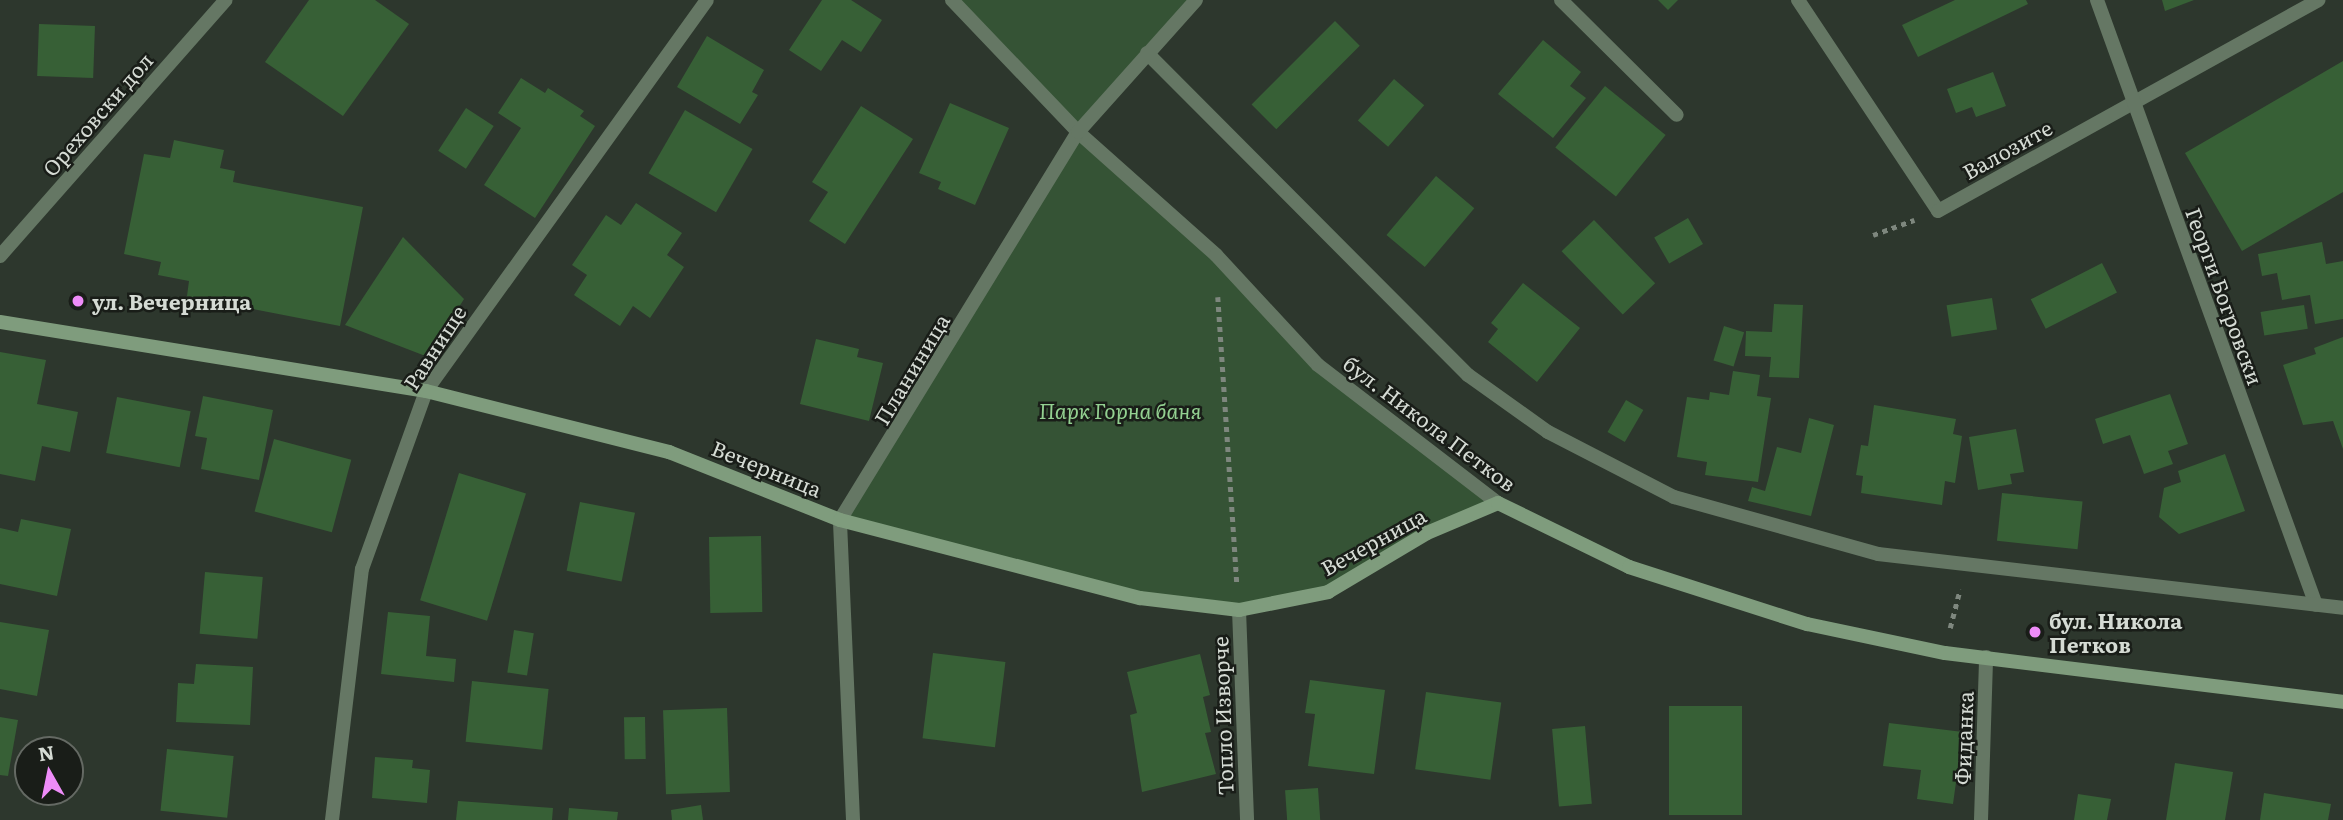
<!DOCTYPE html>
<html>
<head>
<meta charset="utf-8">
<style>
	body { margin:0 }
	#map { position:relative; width:2343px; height:820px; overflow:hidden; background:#2d372d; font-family:Literata,serif }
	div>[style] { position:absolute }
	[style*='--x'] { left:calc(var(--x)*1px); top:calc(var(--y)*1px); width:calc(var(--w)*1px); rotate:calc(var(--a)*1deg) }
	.green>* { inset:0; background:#355335 }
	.building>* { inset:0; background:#376036; transform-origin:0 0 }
	.path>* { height:4.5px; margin-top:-2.25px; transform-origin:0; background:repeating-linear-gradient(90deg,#7e877e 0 5px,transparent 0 10px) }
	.street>* { height:14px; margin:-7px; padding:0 7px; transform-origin:7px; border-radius:7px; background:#657764 }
	.secondary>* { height:14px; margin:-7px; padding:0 7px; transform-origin:7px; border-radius:7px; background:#7f9c7d }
	.dots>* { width:19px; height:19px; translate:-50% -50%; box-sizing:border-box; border:4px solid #191d18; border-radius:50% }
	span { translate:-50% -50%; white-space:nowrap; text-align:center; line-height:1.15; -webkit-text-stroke:5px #191d18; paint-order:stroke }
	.street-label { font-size:21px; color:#d5dbd4 }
	.poi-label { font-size:21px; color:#d5dbd4; font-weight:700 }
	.left { translate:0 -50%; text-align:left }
	.park-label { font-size:21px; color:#93d191; font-style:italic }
	.north { position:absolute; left:14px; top:736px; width:70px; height:70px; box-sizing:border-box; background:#191d18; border:2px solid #646963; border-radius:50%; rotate:351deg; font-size:19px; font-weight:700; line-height:28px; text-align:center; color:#d5dbd4 }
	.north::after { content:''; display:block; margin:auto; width:24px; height:32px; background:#ee8cf8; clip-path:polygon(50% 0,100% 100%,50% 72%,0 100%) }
</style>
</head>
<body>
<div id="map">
	<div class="green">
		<i style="clip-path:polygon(952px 0,1196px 0,1078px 132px,1216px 255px,1318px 365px,1498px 503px,1328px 592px,1239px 610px,1140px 598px,840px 520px,1078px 132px)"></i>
	</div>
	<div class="building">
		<i style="clip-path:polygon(309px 0,375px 0,409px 24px,343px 116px,265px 62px)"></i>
		<i style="clip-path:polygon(822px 0,851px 0,882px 20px,861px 52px,842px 40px,821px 71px,789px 50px)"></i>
		<i style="clip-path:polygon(1658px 0,1678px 0,1668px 10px)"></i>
		<i style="clip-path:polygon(1955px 0,2026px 0,2028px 4px,1918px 57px,1902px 25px)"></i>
		<i style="clip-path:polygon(2162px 0,2194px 0,2165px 11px)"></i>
		<i style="left:1335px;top:21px;width:35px;height:118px;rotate:45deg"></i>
		<i style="left:39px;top:24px;width:56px;height:52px;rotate:2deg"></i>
		<i style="clip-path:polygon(707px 36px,764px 70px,752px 92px,758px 95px,740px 124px,677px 87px)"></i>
		<i style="clip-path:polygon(1543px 40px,1581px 72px,1570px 86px,1586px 98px,1553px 138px,1498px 94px)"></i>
		<i style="clip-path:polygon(2343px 61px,2343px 192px,2242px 251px,2185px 153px)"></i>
		<i style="clip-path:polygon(1993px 72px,2006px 106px,1976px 117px,1972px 107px,1956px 113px,1947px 89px)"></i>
		<i style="clip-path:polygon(521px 78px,545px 93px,548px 88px,584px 111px,580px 116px,595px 126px,535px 218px,484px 185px,521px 128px,498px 113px)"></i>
		<i style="left:1394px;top:79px;width:40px;height:55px;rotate:41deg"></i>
		<i style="left:1605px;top:86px;width:78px;height:79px;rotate:39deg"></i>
		<i style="clip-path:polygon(950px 103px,1009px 128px,975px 205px,938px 189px,941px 182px,919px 173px)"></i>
		<i style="clip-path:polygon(861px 106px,913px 139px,845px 244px,809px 221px,828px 192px,812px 182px)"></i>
		<i style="left:466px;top:108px;width:33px;height:51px;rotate:33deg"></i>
		<i style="left:685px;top:110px;width:78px;height:73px;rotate:30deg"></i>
		<i style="clip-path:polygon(174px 140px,224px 150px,220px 168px,235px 171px,233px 182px,363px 207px,340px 326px,187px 296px,189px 281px,158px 275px,161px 262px,124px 254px,144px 154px,170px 158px)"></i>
		<i style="left:1436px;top:176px;width:50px;height:77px;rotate:40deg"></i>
		<i style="clip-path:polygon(636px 203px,682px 233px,667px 255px,684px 267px,650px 318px,633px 306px,620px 326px,574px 295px,587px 275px,572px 265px,606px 215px,621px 225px)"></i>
		<i style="left:1688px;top:218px;width:30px;height:39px;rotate:60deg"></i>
		<i style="left:1594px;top:220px;width:88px;height:45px;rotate:46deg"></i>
		<i style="clip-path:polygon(403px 237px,464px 299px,428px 357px,345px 325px)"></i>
		<i style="clip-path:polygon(2322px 242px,2326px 264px,2343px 261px,2343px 319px,2315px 324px,2310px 295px,2282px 300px,2277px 273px,2262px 276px,2258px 254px)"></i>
		<i style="left:2102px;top:263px;width:33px;height:80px;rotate:63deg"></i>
		<i style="clip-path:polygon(1523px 283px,1580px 328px,1537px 382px,1488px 342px,1498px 329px,1491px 323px)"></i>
		<i style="left:1992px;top:298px;width:32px;height:46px;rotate:81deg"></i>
		<i style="clip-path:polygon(1774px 304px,1803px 305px,1799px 378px,1769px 377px,1771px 357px,1745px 356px,1746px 331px,1772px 332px)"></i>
		<i style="left:2304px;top:305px;width:24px;height:44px;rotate:81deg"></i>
		<i style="left:1724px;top:326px;width:21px;height:36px;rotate:17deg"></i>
		<i style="clip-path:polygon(2343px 337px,2343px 449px,2333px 421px,2303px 425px,2283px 365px,2316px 354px,2314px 348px)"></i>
		<i style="clip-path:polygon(816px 339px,859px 349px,857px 357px,883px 363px,869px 421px,800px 404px)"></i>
		<i style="clip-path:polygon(0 352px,46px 360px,37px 404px,78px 412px,70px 452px,42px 446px,35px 481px,0 474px)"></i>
		<i style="clip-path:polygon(1733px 371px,1760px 375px,1757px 396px,1771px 398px,1758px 482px,1705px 475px,1707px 462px,1677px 457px,1687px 397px,1709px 400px,1710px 392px,1729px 395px)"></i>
		<i style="clip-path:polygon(2170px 394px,2188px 444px,2168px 451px,2173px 464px,2144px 474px,2130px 435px,2103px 444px,2095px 419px)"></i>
		<i style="clip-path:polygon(203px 396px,273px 410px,259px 480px,201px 469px,207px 438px,195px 436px)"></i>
		<i style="left:117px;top:397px;width:75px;height:57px;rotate:11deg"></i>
		<i style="left:1626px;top:400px;width:20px;height:37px;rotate:30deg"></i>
		<i style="clip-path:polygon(1874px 405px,1956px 419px,1953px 434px,1962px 436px,1955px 483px,1945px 481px,1942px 505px,1861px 493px,1863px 476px,1856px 475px,1861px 445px,1868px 446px)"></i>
		<i style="clip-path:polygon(1809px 418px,1834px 425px,1811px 516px,1748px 501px,1752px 487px,1765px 491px,1777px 447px,1801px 453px)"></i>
		<i style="clip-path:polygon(2016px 429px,2024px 472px,2010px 474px,2012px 484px,1978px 490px,1969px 437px)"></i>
		<i style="left:274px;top:439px;width:80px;height:75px;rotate:15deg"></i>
		<i style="clip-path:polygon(2225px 454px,2245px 511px,2179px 534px,2159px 517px,2164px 488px,2181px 482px,2178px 471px)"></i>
		<i style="left:459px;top:473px;width:70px;height:133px;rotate:17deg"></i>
		<i style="left:2002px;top:493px;width:81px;height:48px;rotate:6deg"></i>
		<i style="left:580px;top:502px;width:56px;height:70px;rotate:11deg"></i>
		<i style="clip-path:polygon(21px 519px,71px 529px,57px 596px,0 584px,0 528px,18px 532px)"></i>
		<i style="left:761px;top:536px;width:76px;height:52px;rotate:89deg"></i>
		<i style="left:205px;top:572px;width:58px;height:62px;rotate:5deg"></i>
		<i style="clip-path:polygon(388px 612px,430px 616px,426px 656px,456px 659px,454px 682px,381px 674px)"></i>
		<i style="clip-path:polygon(0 622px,49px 630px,37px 696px,0 689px)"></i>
		<i style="left:514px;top:630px;width:20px;height:43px;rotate:9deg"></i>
		<i style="left:933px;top:653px;width:73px;height:86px;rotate:7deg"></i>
		<i style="clip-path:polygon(1200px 654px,1210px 695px,1203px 697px,1211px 732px,1205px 733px,1216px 774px,1142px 792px,1130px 715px,1137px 713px,1127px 672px)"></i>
		<i style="clip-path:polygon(196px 664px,253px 667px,250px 725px,176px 722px,178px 683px,194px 684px)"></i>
		<i style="clip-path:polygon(1310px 680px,1385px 690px,1374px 774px,1308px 766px,1315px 714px,1305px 713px)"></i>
		<i style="left:472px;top:681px;width:77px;height:61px;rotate:6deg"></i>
		<i style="left:1426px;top:692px;width:76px;height:78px;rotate:8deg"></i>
		<i style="left:1669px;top:706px;width:73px;height:109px"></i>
		<i style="left:727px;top:708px;width:84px;height:64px;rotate:88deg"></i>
		<i style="clip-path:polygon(0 717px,18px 720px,8px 776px,0 775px)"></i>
		<i style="left:645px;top:717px;width:42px;height:21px;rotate:89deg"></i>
		<i style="clip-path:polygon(1889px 723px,1963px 732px,1953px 804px,1917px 799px,1921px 770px,1883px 766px)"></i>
		<i style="left:1585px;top:726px;width:78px;height:33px;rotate:85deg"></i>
		<i style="left:167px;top:749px;width:67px;height:62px;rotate:6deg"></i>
		<i style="clip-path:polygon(375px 757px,413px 760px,412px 768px,430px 770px,427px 803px,372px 798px)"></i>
		<i style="clip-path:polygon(2175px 763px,2233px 772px,2225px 820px,2166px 820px)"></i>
		<i style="left:1318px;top:788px;width:32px;height:33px;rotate:86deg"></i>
		<i style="clip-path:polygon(2264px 793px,2331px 804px,2328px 820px,2260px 820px)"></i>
		<i style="clip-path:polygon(2078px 794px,2111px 799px,2107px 820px,2074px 820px)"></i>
		<i style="clip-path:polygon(458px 801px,553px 808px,552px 820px,456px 820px)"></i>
		<i style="clip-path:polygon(701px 805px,703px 820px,672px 820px,671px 810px)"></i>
		<i style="clip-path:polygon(569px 808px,618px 812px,617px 820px,568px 820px)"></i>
	</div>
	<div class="path">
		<i style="--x:1873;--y:235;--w:44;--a:-20.1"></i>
		<i style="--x:1218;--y:297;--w:289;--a:86.2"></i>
		<i style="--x:1950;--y:628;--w:40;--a:-75.6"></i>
	</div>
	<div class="street">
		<i style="--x:952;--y:0;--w:182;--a:46.3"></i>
		<i style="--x:1078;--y:132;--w:185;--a:41.7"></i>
		<i style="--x:1216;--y:255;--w:150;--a:47.2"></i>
		<i style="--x:1318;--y:365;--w:227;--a:37.5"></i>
		<i style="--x:1561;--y:0;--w:163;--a:44.8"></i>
		<i style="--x:1798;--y:0;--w:253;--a:56.4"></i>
		<i style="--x:1938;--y:211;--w:435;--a:-29"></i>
		<i style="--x:2097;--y:0;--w:643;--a:70.1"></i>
		<i style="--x:1147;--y:53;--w:455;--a:45.1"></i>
		<i style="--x:1468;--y:375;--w:98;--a:35.5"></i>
		<i style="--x:1548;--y:432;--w:142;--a:27.3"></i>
		<i style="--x:1674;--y:497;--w:212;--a:15.6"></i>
		<i style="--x:1878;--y:554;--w:468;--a:6.6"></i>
		<i style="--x:0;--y:256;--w:341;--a:-48.6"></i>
		<i style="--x:1239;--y:610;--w:210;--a:87.8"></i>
		<i style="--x:332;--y:820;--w:253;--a:-83.2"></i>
		<i style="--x:362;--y:569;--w:189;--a:-70.2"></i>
		<i style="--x:426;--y:391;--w:481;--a:-54.3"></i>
		<i style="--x:853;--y:820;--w:300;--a:-92.5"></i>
		<i style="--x:840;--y:520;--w:455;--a:-58.5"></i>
		<i style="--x:1078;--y:132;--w:177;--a:-48.2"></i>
		<i style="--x:1981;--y:820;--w:163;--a:-88.2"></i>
	</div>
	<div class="secondary">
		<i style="--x:0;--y:322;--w:432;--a:9.2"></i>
		<i style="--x:426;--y:391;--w:251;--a:14.1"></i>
		<i style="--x:669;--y:452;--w:184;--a:21.7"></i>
		<i style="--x:840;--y:520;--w:310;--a:14.6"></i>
		<i style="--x:1140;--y:598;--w:100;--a:6.9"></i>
		<i style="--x:1239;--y:610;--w:91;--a:-11.4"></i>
		<i style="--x:1328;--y:592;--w:115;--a:-30.8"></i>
		<i style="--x:1427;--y:533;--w:77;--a:-22.9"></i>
		<i style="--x:1498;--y:503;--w:146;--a:26"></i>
		<i style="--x:1629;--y:567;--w:187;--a:17.8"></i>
		<i style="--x:1807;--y:624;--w:141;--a:11.9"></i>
		<i style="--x:1945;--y:653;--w:401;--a:7"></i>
	</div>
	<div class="dots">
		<i style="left:78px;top:301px;background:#ee8cf8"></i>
		<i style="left:2035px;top:632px;background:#ee8cf8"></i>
	</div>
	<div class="street-label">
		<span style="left:97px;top:114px;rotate:-49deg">Ореховски дол</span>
		<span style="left:2007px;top:149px;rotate:-29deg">Валозите</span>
		<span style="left:2225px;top:296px;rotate:70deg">Георги Богровски</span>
		<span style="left:434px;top:347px;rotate:-57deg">Равнище</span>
		<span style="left:911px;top:369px;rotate:-59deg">Планиница</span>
		<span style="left:1430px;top:423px;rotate:37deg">бул. Никола Петков</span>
		<span style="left:767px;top:468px;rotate:22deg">Вечерница</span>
		<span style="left:1373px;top:541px;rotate:-29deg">Вечерница</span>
		<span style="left:1222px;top:716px;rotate:-92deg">Топло Изворче</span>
		<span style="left:1963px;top:738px;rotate:-88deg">Фиданка</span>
	</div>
	<div class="poi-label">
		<span class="left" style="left:92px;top:301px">ул. Вечерница</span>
		<span class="left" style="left:2049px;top:632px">бул. Никола<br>Петков</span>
	</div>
	<div class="park-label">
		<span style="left:1120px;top:410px">Парк Горна баня</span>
	</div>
	<div class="north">N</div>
</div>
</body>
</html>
